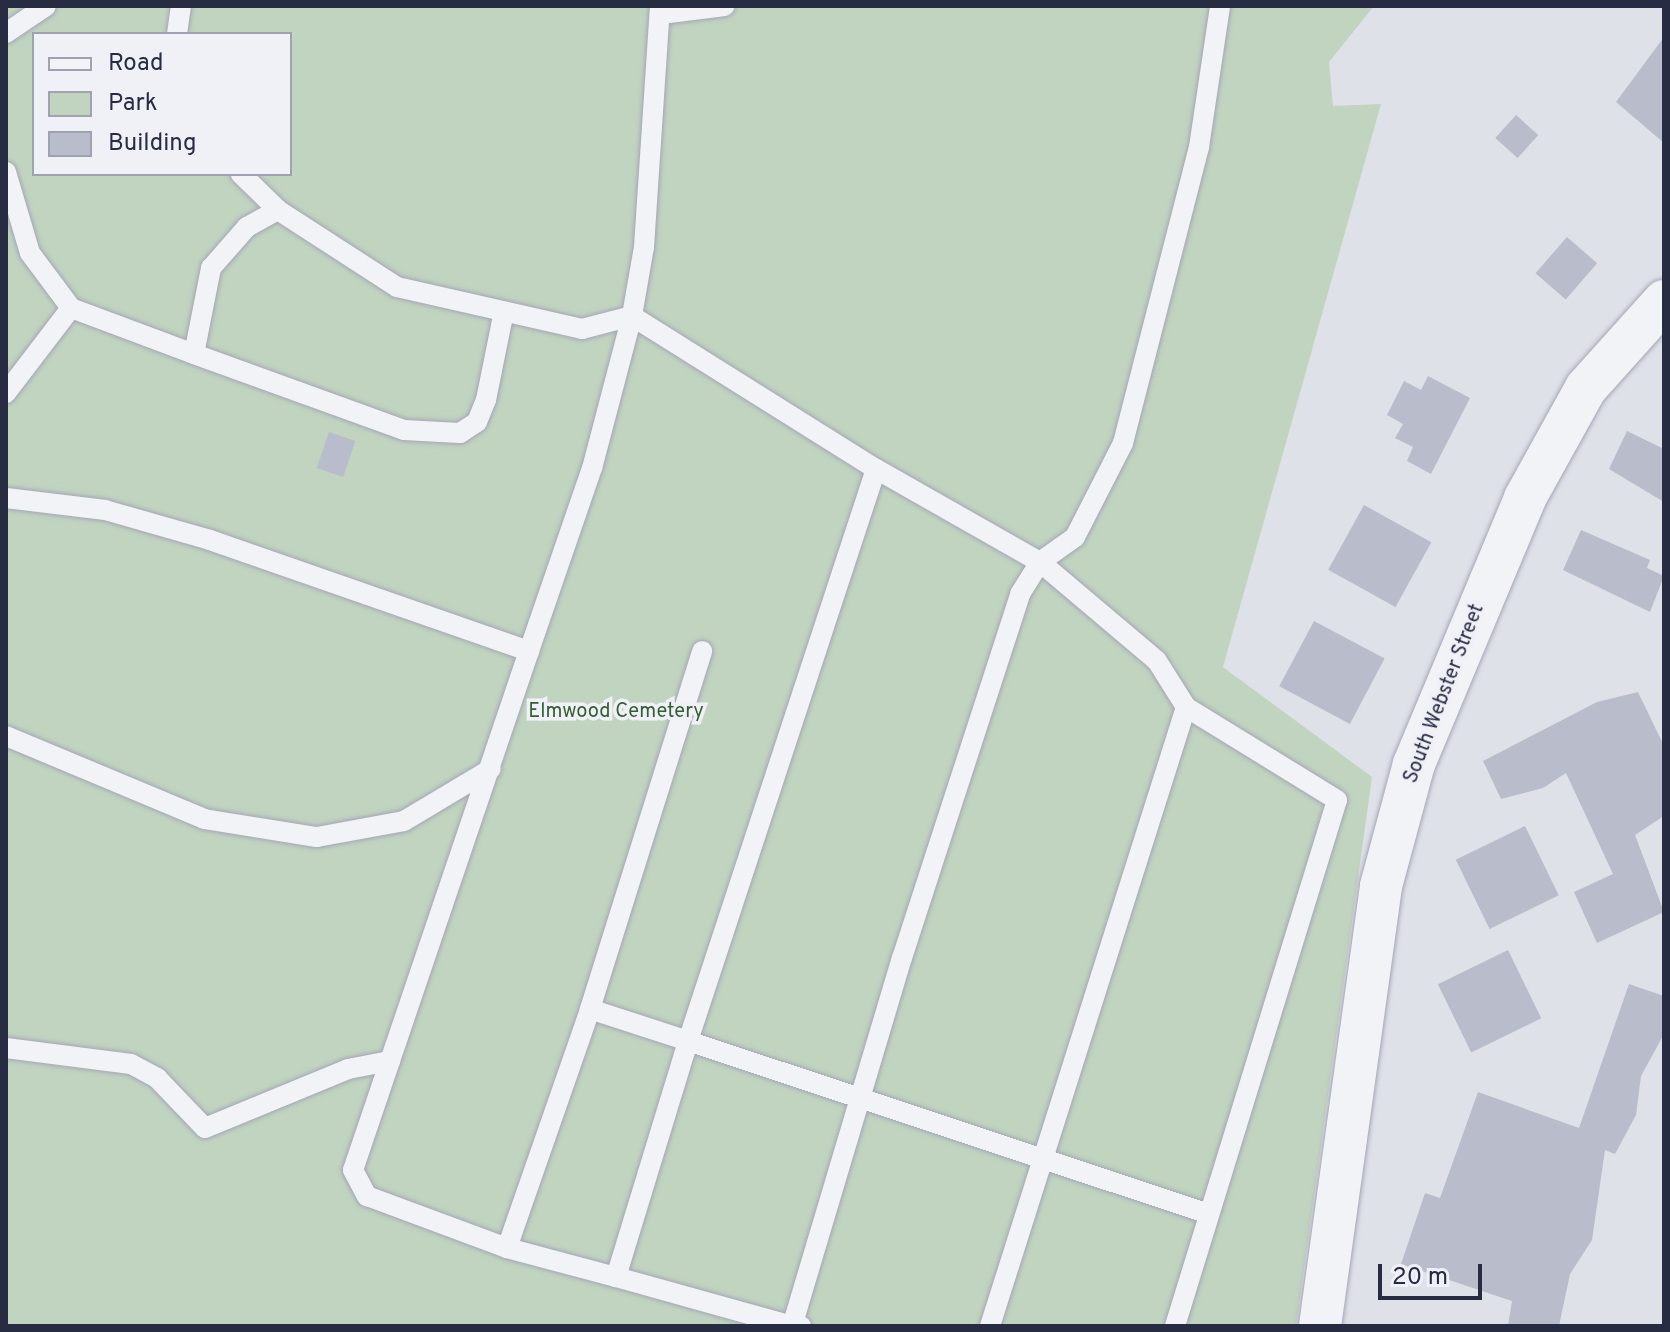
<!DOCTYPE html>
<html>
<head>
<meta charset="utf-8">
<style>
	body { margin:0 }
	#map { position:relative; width:1670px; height:1332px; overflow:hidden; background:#dfe1e9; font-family:Overpass,sans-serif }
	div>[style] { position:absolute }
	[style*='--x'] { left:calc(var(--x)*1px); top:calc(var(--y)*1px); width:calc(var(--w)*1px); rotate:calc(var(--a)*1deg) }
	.green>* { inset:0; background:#c1d4c0 }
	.building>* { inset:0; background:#b9bcca; transform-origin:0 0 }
	.roads { filter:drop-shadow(0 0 2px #a4a7b4) drop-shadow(0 0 2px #a4a7b4) }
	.lane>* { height:20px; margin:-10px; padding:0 10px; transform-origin:10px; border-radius:10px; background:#f2f3f7 }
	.street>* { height:42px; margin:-21px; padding:0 21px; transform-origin:21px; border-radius:21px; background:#f2f3f7 }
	span { translate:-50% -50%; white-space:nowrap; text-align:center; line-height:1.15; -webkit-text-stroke:7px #eff1f7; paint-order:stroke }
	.street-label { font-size:20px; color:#272c42 }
	.park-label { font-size:20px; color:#345f33 }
	.frame { position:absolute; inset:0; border:8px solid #272c42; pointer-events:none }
	.legend { position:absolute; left:32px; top:32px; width:260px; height:144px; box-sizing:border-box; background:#eff1f7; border:2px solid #9fa2af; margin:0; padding:10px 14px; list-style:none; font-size:24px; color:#272c42 }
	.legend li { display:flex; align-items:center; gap:16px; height:40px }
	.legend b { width:40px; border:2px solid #9fa2af }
	.scale { position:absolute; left:1378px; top:1264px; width:104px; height:36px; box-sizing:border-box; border:4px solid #272c42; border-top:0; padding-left:10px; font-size:24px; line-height:28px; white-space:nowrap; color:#272c42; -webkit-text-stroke:6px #eff1f7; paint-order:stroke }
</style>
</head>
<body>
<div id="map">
	<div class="green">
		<i style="clip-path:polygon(evenodd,6px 6px,1374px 6px,1329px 62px,1333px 106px,1381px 104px,1223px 667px,1372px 777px,1296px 1326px,6px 1326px,6px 6px,34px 34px,290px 34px,290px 174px,34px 174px,34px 34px)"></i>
	</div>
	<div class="building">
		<i style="clip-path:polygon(1664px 37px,1664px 143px,1616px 102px)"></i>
		<i style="left:1516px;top:115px;width:30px;height:31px;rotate:42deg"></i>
		<i style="left:1567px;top:237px;width:40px;height:48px;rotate:41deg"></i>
		<i style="clip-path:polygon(1428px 376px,1470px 398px,1431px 474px,1407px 461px,1413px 447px,1395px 438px,1403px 424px,1387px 415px,1404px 381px,1421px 390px)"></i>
		<i style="clip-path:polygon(1627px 431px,1664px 449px,1664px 502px,1609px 469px)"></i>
		<i style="left:329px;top:432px;width:28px;height:38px;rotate:19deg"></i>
		<i style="left:1364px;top:505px;width:77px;height:74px;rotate:29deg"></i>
		<i style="clip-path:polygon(1581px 530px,1650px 560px,1647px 568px,1664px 576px,1650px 612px,1563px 570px)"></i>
		<i style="left:1314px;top:621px;width:80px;height:74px;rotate:28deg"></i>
		<i style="clip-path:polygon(1638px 692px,1664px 746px,1664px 816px,1635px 835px,1664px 912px,1597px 943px,1574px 892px,1613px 874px,1566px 773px,1543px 788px,1501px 799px,1483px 761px,1597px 702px)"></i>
		<i style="left:1525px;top:826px;width:77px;height:77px;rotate:64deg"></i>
		<i style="left:1508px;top:950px;width:76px;height:78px;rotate:64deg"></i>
		<i style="clip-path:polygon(1629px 984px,1664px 996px,1664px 1034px,1641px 1076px,1636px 1115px,1615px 1154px,1605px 1150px,1592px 1240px,1570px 1274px,1559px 1326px,1508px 1326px,1512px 1301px,1401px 1264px,1425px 1193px,1440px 1198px,1478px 1092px,1579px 1128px)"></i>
	</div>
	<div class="roads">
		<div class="lane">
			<i style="--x:660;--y:6;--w:242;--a:93.8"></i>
			<i style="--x:644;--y:247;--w:70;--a:99.9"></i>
			<i style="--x:632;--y:316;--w:288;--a:32.1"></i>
			<i style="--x:661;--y:14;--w:64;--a:-7.2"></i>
			<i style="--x:6;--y:33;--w:48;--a:-34"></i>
			<i style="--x:177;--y:34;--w:28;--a:-82"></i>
			<i style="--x:6;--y:172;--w:84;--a:73.5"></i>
			<i style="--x:30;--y:253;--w:69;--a:53.3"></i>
			<i style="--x:278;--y:210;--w:142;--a:32.9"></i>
			<i style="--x:397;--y:287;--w:190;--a:12.8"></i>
			<i style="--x:582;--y:329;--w:52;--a:-14.6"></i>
			<i style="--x:632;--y:316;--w:157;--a:104.7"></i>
			<i style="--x:592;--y:468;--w:194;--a:109"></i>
			<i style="--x:194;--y:354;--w:223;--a:19.9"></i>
			<i style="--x:404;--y:430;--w:56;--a:3.1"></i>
			<i style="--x:460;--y:433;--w:20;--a:-33"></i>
			<i style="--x:477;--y:422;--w:24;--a:-68"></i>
			<i style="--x:486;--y:400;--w:86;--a:-78.6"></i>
			<i style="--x:6;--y:393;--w:107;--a:-52.6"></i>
			<i style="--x:71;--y:308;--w:131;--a:20.5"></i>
			<i style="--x:194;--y:354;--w:88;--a:-78.8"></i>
			<i style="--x:211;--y:268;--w:55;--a:-48.7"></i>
			<i style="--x:247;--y:227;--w:35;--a:-29"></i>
			<i style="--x:278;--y:210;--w:52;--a:-135.8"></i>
			<i style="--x:6;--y:498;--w:100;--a:6.9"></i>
			<i style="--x:105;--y:510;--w:109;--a:15.9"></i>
			<i style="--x:210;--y:540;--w:338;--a:19.2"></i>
			<i style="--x:529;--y:651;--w:548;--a:108.73"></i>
			<i style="--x:353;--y:1170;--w:30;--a:62"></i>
			<i style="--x:367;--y:1196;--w:149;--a:20.4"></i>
			<i style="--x:507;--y:1248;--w:253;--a:-70.8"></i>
			<i style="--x:590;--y:1009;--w:103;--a:18.1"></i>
			<i style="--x:688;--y:1041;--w:602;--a:-71.81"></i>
			<i style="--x:876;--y:469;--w:189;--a:29.6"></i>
			<i style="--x:1040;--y:562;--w:153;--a:40.2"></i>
			<i style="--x:1157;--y:661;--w:54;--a:57.8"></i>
			<i style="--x:1186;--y:707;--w:649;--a:107.57"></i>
			<i style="--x:6;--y:736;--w:215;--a:22.7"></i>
			<i style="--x:204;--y:819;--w:114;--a:9.1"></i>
			<i style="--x:317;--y:837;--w:88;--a:-10.4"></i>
			<i style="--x:404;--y:821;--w:101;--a:-30.9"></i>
			<i style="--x:590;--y:1009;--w:375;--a:-72.6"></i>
			<i style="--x:6;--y:1048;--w:126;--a:7.3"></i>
			<i style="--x:131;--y:1064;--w:30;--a:28"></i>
			<i style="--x:157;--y:1078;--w:69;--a:46.2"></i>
			<i style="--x:205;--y:1128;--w:155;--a:-22.4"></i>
			<i style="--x:348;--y:1069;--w:43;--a:-10.8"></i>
			<i style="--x:507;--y:1248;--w:113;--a:14.9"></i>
			<i style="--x:792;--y:1326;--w:183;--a:-164.4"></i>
			<i style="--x:616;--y:1277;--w:247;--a:-73"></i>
			<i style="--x:688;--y:1041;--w:549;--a:18.37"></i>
			<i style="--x:801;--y:1326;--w:9;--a:-159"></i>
			<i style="--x:793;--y:1323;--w:381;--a:-73.4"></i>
			<i style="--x:902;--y:958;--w:383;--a:-72"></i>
			<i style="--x:1020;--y:594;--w:38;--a:-58"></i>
			<i style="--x:1040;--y:562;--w:43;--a:-35.5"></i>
			<i style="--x:1075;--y:537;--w:106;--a:-62.9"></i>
			<i style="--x:1123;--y:443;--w:306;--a:-75.6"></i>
			<i style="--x:1199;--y:147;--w:143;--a:-81.5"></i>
			<i style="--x:1175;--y:1326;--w:550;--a:-72.88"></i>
			<i style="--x:1337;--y:800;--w:177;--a:-148.4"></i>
		</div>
		<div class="street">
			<i style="--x:1320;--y:1326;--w:444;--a:-82.1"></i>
			<i style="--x:1381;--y:886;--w:126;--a:-74.9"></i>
			<i style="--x:1414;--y:764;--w:288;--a:-67.3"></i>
			<i style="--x:1525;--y:498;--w:126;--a:-61"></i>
			<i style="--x:1586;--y:388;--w:117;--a:-48.1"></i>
		</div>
	</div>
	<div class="street-label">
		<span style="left:1445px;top:694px;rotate:-69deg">South Webster Street</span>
	</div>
	<div class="park-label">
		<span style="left:616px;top:712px">Elmwood Cemetery</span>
	</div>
	<div class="frame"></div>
	<ul class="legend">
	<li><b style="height:10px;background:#f2f3f7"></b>Road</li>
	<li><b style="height:22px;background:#c1d4c0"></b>Park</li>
	<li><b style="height:22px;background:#b9bcca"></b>Building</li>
	</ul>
	<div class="scale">20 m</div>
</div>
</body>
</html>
